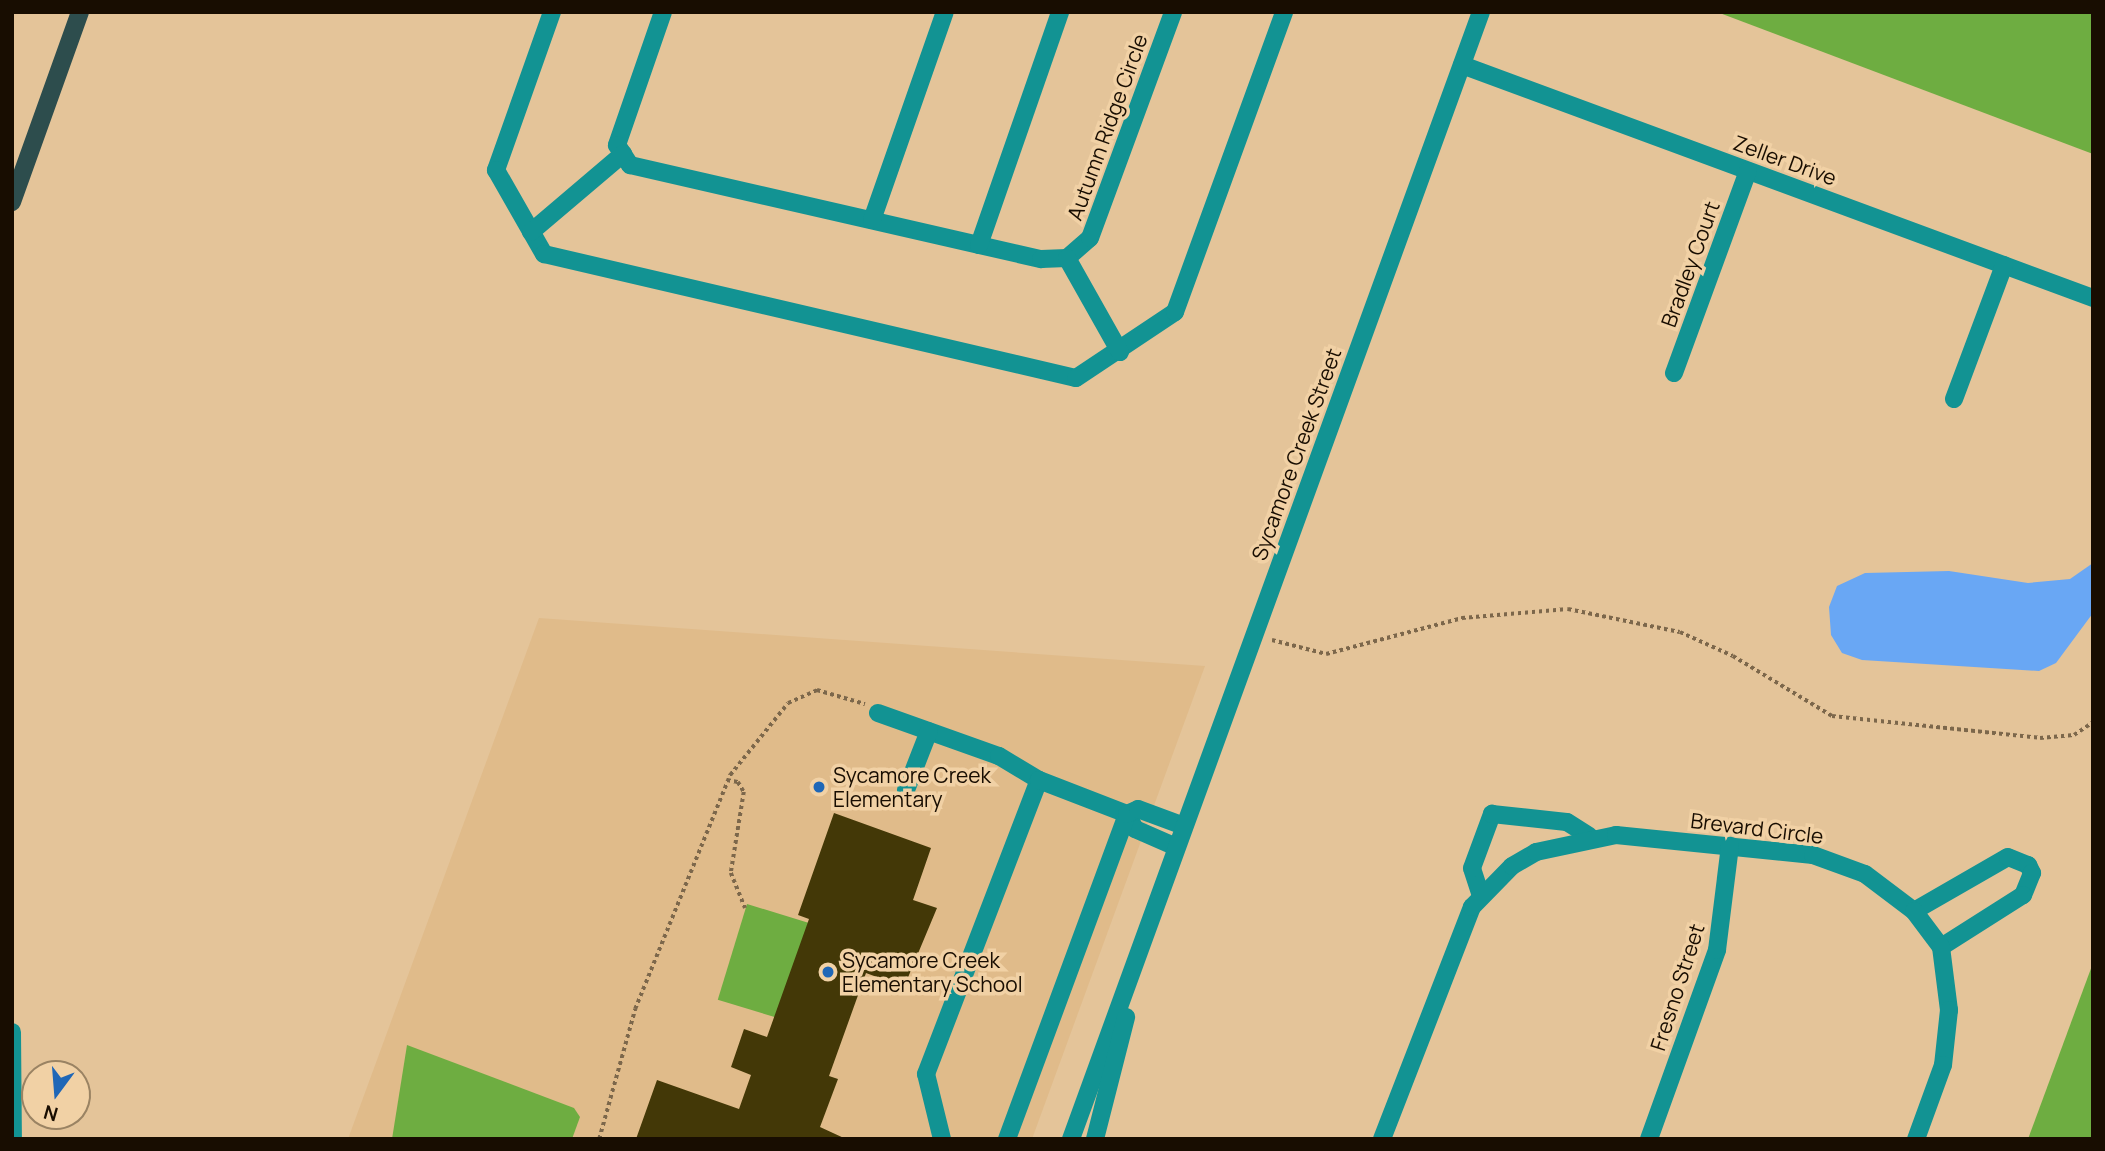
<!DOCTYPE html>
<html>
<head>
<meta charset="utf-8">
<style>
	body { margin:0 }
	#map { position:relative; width:2105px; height:1151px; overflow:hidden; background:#e4c499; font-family:Manrope,sans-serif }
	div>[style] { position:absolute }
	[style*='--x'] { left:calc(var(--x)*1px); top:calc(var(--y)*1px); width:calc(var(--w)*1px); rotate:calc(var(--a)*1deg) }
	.built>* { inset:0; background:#e0bb8a }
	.green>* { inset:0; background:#6ead41; transform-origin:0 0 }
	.water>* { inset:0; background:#69a7f4 }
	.building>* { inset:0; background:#433807 }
	.path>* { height:3.5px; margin-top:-1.75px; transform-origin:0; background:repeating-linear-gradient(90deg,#7c674b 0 3.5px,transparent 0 7px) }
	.minor>* { height:18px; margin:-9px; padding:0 9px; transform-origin:9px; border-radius:9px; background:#129393 }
	.major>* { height:18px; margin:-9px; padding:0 9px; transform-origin:9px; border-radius:9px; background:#2d4d4d }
	.dots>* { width:19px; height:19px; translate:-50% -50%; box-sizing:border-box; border:4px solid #f1d1a5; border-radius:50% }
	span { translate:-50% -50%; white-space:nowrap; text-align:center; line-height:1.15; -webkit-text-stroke:7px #f1d1a5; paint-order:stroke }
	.street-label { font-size:21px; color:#180d01 }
	.poi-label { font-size:21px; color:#180d01 }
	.left { translate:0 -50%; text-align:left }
	.frame { position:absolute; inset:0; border:14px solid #180d01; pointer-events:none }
	.north { position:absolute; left:21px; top:1060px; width:70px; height:70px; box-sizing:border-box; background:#f1d1a5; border:2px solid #9a8363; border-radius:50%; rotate:196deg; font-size:19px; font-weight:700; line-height:28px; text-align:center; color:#180d01 }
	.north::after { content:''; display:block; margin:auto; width:24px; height:32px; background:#1f67b7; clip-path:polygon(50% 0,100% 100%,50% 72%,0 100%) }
</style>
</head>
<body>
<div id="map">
	<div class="built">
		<i style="clip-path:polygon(539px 618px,1205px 666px,1032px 1139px,348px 1139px)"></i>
	</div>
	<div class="green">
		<i style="clip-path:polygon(1717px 12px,2093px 12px,2093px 154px)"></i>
		<i style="left:747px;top:904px;width:64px;height:100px;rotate:17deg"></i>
		<i style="clip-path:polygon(2093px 963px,2093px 1139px,2028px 1139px)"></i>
		<i style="clip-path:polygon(407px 1045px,574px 1108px,580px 1117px,572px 1139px,392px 1139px)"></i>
	</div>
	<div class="water">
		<i style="clip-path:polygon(2093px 563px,2093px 613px,2056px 663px,2039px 671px,1862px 660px,1842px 653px,1831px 635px,1829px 607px,1837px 586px,1865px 573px,1949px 571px,2028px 583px,2070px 579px)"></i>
	</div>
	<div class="building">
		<i style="clip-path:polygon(834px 813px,931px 848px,913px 900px,937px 908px,904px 987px,866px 973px,829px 1076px,838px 1079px,820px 1127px,846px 1139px,636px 1139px,657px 1080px,739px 1109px,751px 1075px,731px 1067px,744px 1029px,767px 1037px,809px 919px,798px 915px)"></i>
	</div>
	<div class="path">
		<i style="--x:1272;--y:640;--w:56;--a:14.5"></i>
		<i style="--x:1326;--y:654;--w:141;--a:-14.8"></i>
		<i style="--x:1462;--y:618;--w:106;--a:-4.9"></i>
		<i style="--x:1568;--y:609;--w:114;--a:11.6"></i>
		<i style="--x:1680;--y:632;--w:58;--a:24.4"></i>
		<i style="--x:1733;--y:656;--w:116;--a:31.2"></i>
		<i style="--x:1832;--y:716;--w:209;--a:6"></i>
		<i style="--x:2040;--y:738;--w:34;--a:-5"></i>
		<i style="--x:2074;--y:735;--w:23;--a:-34"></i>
		<i style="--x:727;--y:780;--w:11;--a:10"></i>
		<i style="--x:738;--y:782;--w:12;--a:59"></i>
		<i style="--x:744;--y:792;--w:82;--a:99.1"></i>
		<i style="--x:731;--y:873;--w:38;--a:68"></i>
		<i style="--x:599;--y:1139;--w:135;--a:-74.5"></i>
		<i style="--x:635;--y:1009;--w:253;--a:-67.9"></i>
		<i style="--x:730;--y:775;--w:92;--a:-51.1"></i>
		<i style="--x:788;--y:703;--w:32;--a:-24"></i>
		<i style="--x:817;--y:690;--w:50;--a:16.3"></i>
	</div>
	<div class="minor">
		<i style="--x:552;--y:12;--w:168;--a:109.5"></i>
		<i style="--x:496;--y:170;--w:97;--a:60.3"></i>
		<i style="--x:544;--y:254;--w:546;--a:13.12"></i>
		<i style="--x:1076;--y:378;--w:119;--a:-33.7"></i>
		<i style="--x:1175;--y:312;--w:319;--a:-70"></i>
		<i style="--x:663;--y:12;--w:141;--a:109.1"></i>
		<i style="--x:617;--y:145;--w:24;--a:57"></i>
		<i style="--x:630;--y:165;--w:422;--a:12.9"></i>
		<i style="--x:1041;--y:259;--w:26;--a:-2"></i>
		<i style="--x:1067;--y:258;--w:30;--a:-41"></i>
		<i style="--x:1090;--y:238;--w:241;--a:-69.8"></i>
		<i style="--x:1462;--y:65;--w:673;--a:20.27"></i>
		<i style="--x:872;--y:220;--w:220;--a:-70.7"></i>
		<i style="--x:531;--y:232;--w:121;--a:-40.3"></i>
		<i style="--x:979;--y:245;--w:247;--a:-70.8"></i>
		<i style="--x:1067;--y:258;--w:108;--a:60.6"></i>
		<i style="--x:1674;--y:373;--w:215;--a:-69.9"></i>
		<i style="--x:1954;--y:399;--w:143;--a:-69.5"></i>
		<i style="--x:878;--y:713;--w:128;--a:19.6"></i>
		<i style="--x:999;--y:756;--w:47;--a:31"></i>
		<i style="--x:906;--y:790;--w:63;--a:-68.7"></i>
		<i style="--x:1481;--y:896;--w:29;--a:-108"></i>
		<i style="--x:1472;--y:868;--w:58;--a:-69.7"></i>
		<i style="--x:1492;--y:814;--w:75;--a:6.1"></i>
		<i style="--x:1567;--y:822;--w:26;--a:32"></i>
		<i style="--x:1914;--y:911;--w:108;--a:-29.9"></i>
		<i style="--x:2008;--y:857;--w:22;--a:22"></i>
		<i style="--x:2028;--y:865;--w:9;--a:63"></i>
		<i style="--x:2032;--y:873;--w:24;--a:112"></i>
		<i style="--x:2023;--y:895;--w:97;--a:147.6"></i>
		<i style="--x:12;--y:1032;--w:107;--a:89.5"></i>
		<i style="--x:942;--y:1139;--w:67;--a:-103.8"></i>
		<i style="--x:926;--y:1074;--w:315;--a:-69"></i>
		<i style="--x:1039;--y:780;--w:94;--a:21.1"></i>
		<i style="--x:1127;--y:814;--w:17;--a:62"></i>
		<i style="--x:1135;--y:829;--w:45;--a:23.7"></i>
		<i style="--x:1007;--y:1139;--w:346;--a:-69.7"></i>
		<i style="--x:1127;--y:814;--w:12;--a:-24"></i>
		<i style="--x:1138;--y:809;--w:49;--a:20.3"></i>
		<i style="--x:1071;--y:1139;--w:1199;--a:-70.01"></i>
		<i style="--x:1095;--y:1139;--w:126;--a:-75.7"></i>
		<i style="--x:1382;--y:1139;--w:249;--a:-68.8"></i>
		<i style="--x:1472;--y:907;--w:57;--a:-45.7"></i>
		<i style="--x:1512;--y:866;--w:28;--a:-30"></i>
		<i style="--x:1536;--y:852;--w:82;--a:-12"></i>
		<i style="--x:1616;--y:835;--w:198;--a:5.8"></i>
		<i style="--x:1813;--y:855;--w:55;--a:20.1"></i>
		<i style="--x:1865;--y:874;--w:61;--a:37.1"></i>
		<i style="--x:1914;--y:911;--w:45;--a:53.1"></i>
		<i style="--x:1941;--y:947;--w:64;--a:82.8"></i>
		<i style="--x:1949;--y:1010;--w:55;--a:96.2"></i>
		<i style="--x:1943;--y:1065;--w:79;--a:110"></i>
		<i style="--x:1649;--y:1139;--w:201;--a:-70.2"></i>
		<i style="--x:1717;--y:950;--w:105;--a:-82.9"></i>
	</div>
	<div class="major">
		<i style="--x:12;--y:202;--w:202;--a:-70.3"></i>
	</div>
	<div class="dots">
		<i style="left:819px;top:787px;background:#1f67b7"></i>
		<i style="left:828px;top:972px;background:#1f67b7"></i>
	</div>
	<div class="street-label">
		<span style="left:1107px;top:127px;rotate:-70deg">Autumn Ridge Circle</span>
		<span style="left:1785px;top:160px;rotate:20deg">Zeller Drive</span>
		<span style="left:1690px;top:264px;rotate:-70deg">Bradley Court</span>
		<span style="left:1296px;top:454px;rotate:-70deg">Sycamore Creek Street</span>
		<span style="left:1757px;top:828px;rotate:7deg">Brevard Circle</span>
		<span style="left:1677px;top:987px;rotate:-72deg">Fresno Street</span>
	</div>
	<div class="poi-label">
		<span class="left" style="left:833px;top:787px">Sycamore Creek<br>Elementary</span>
		<span class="left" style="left:842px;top:972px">Sycamore Creek<br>Elementary School</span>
	</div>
	<div class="frame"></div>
	<div class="north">N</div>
</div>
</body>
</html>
